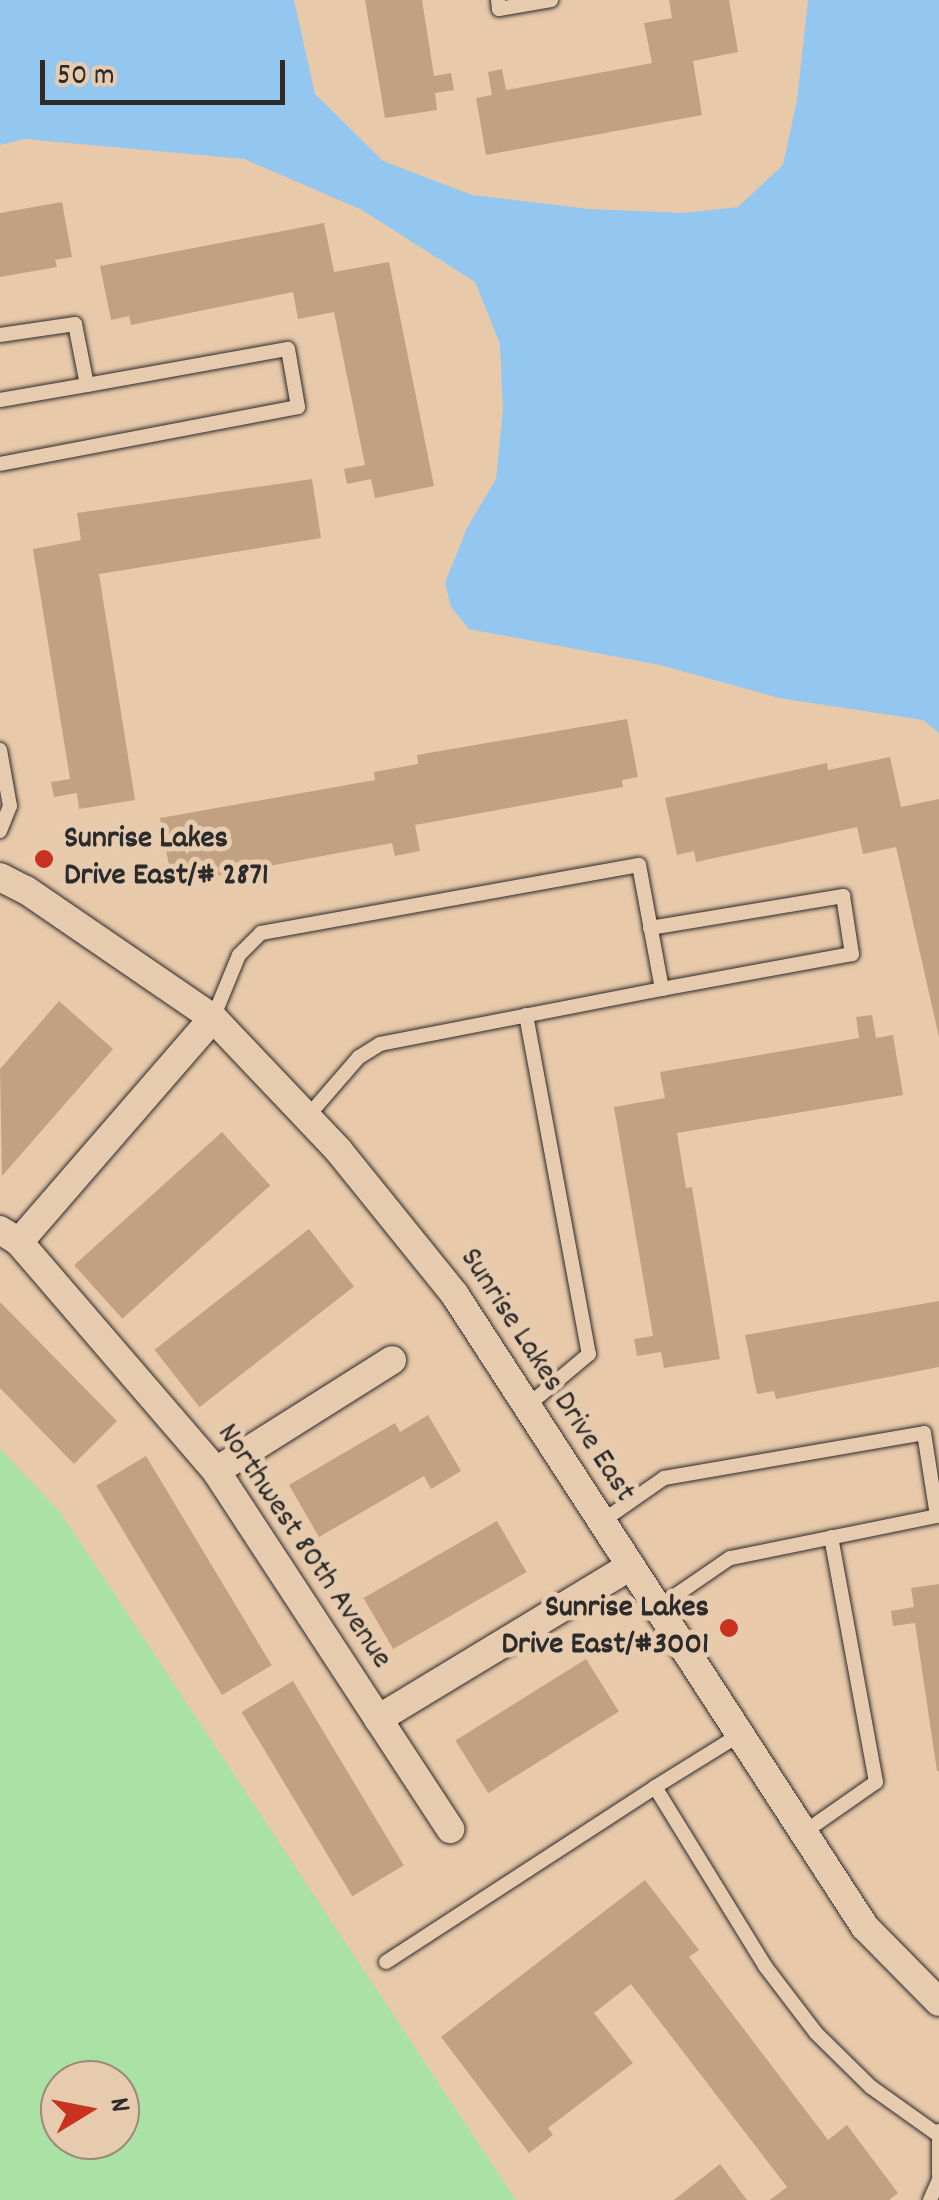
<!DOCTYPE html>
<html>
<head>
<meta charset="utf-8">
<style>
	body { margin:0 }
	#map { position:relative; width:939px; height:2200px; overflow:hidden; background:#e8c9aa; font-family:Dekko,sans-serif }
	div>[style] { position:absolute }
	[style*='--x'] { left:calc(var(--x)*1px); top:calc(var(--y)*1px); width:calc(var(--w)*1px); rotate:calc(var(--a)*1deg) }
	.green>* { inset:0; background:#aae1a5 }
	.water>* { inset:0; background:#93c7f0 }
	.building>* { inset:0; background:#c2a183; transform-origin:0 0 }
	.roads { filter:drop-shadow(0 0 2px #2b2b2b) drop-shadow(0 0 2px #2b2b2b) }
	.lane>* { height:14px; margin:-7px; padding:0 7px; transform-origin:7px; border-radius:7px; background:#e7cbae }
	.street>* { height:28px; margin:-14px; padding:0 14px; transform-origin:14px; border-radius:14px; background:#e7cbae }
	.dots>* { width:28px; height:28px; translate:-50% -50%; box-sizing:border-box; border:5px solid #e7cbae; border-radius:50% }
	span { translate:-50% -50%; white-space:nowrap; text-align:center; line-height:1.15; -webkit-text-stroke:10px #e7cbae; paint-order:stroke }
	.poi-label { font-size:32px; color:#2b2b2b; font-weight:700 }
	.left { translate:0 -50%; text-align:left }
	.right { translate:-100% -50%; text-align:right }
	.street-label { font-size:32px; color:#2b2b2b }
	.north { position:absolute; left:40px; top:2060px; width:100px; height:100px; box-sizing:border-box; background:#e7cbae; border:2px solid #9c8b7a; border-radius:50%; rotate:80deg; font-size:28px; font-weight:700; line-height:40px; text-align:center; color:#2b2b2b }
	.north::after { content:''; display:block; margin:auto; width:35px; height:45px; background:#c8321e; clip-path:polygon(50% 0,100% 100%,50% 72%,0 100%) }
	.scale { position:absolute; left:40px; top:60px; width:245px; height:45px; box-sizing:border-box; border:5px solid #2b2b2b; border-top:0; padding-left:12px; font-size:30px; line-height:35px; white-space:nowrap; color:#2b2b2b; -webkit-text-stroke:8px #e7cbae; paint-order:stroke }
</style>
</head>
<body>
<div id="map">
	<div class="green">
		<i style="clip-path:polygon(evenodd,0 1449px,60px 1512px,516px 2200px,0 2200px,0 1449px,60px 2080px,120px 2080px,120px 2140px,60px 2140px,60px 2080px)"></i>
	</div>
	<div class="water">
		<i style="clip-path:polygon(0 0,294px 0,315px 94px,383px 161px,472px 195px,590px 209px,684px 213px,738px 207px,783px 165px,797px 100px,808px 0,939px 0,939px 733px,923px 720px,779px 698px,660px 665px,469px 629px,451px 607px,445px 583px,467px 528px,496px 479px,503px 410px,500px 344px,475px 282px,362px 210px,244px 159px,25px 139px,0 145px)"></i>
	</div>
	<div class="building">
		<i style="clip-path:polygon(365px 0,422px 0,434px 76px,451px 73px,454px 90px,435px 93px,437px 110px,385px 118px)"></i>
		<i style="clip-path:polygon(669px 0,729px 0,738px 52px,693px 61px,702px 115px,486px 155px,476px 98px,492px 95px,488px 72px,502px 69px,506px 90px,652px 63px,644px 23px,672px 18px)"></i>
		<i style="clip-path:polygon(62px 202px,72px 257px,55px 260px,57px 267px,0 277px,0 213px)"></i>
		<i style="clip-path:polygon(324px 223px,334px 272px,389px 262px,434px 486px,375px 498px,371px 479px,347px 484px,344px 469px,365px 465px,334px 312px,298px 319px,293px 292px,131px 325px,129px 316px,111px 320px,100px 266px)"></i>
		<i style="clip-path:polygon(312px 479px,321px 538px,99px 574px,135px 800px,79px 809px,77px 793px,54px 797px,51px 782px,70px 779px,33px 549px,81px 540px,77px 513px)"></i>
		<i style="clip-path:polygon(627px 719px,638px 777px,622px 780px,623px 787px,415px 825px,420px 851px,395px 856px,392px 843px,189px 881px,187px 873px,171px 876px,160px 818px,375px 780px,374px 772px,418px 764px,417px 755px)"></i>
		<i style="clip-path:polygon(890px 757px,901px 807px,939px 799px,939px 1037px,896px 847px,863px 854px,857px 827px,696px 862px,694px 851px,677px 855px,665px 798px,827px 763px,828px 770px)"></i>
		<i style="clip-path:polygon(59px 1001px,113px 1049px,2px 1176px,0 1069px)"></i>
		<i style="clip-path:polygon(872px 1015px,876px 1038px,893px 1035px,903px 1095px,677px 1133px,686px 1188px,692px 1187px,720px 1359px,664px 1368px,661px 1352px,637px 1356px,634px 1339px,653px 1336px,614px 1107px,665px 1098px,660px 1072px,859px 1038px,856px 1017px)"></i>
		<i style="left:222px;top:1132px;width:72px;height:199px;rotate:48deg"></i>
		<i style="left:309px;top:1229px;width:73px;height:196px;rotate:52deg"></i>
		<i style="clip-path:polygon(939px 1301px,939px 1367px,776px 1399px,774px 1391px,757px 1394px,745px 1335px)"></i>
		<i style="clip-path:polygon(0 1302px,117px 1421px,74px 1464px,0 1388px)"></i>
		<i style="clip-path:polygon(428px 1415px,461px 1471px,431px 1489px,424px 1476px,319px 1537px,289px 1485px,395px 1423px,400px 1432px)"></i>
		<i style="left:146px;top:1456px;width:244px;height:58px;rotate:59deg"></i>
		<i style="left:497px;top:1521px;width:59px;height:154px;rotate:60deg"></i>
		<i style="clip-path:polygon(939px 1584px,939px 1771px,937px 1771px,915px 1623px,893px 1626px,891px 1611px,914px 1607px,911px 1588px)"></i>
		<i style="left:586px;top:1659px;width:62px;height:154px;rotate:58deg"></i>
		<i style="left:293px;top:1681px;width:215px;height:60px;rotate:59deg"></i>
		<i style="clip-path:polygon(645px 1880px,699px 1950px,689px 1957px,828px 2140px,847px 2125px,898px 2193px,889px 2200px,770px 2200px,787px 2187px,631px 1984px,594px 2013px,633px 2063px,548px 2128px,553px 2135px,529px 2153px,441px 2037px)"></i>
		<i style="clip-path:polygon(720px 2164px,747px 2200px,674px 2200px)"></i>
	</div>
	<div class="roads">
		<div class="lane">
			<i style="--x:498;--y:0;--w:9;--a:84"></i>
			<i style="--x:499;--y:9;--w:53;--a:-9.8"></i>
			<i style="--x:0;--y:335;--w:76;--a:-8.3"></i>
			<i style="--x:75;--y:324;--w:62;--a:78.9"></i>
			<i style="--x:87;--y:385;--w:204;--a:-10.2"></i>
			<i style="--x:288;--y:349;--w:59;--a:80.2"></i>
			<i style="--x:298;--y:407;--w:303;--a:169.2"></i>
			<i style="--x:0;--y:400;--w:88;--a:-9.8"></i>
			<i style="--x:0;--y:750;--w:57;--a:79.9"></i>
			<i style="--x:10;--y:806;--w:27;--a:112"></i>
			<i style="--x:650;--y:928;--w:196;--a:-9.4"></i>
			<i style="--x:843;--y:896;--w:59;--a:81.2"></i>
			<i style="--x:852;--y:954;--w:193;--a:169.6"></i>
			<i style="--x:526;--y:1015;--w:345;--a:79.5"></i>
			<i style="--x:589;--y:1354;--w:81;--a:140"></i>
			<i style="--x:213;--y:1018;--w:68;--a:-67.6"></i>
			<i style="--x:239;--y:955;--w:31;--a:-45"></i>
			<i style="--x:261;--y:933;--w:384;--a:-10.2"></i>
			<i style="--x:639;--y:865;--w:126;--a:79.5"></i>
			<i style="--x:662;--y:989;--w:287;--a:169"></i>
			<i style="--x:380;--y:1044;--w:25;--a:148"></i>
			<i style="--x:359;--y:1057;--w:79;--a:130.9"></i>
			<i style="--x:601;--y:1522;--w:77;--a:-34.9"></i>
			<i style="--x:664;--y:1478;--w:264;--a:-9.8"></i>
			<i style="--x:924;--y:1433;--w:84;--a:81.1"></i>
			<i style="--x:937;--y:1516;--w:211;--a:168.5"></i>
			<i style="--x:730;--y:1558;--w:88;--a:145.6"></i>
			<i style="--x:739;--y:1735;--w:99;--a:148.2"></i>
			<i style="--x:655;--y:1787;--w:210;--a:58.4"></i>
			<i style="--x:765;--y:1966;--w:84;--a:52.7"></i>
			<i style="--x:816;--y:2033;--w:77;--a:44.5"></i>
			<i style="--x:871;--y:2087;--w:81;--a:35.5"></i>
			<i style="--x:803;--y:1833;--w:89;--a:-34.9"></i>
			<i style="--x:876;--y:1782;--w:249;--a:-100.4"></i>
			<i style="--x:386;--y:1962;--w:321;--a:-33"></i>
			<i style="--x:939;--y:2131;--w:44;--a:90"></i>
			<i style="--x:930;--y:2200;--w:22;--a:-66"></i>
		</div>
		<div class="street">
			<i style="--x:0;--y:877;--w:29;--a:27"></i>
			<i style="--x:26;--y:890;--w:227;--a:34.4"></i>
			<i style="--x:213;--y:1018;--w:183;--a:46.5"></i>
			<i style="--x:339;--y:1151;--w:185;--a:51.1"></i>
			<i style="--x:455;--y:1295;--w:753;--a:57.03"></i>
			<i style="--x:865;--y:1927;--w:105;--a:45.4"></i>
			<i style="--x:0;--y:1230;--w:22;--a:32"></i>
			<i style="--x:19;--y:1242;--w:302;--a:49.3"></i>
			<i style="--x:216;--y:1471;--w:428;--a:56.8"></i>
			<i style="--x:19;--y:1242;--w:296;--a:-49.1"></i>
			<i style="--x:216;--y:1471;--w:208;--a:-32.2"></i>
			<i style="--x:378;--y:1719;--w:293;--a:-31.2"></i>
		</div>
	</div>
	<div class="dots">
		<i style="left:44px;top:859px;background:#c8321e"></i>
		<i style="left:729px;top:1628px;background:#c8321e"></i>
	</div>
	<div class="poi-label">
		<span class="left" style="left:64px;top:859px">Sunrise Lakes<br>Drive East/# 2871</span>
		<span class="right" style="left:709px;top:1628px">Sunrise Lakes<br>Drive East/#3001</span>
	</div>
	<div class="street-label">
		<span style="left:546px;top:1376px;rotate:57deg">Sunrise Lakes Drive East</span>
		<span style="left:303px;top:1547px;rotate:56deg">Northwest 80th Avenue</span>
	</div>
	<div class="north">N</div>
	<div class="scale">50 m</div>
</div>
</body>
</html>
